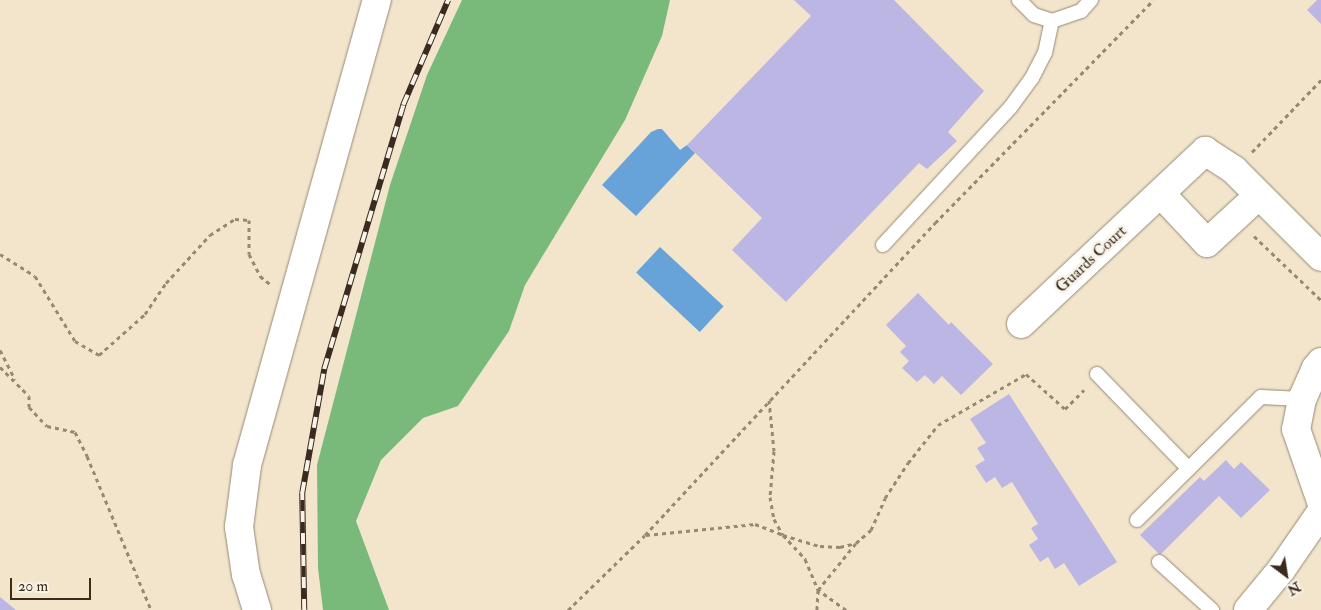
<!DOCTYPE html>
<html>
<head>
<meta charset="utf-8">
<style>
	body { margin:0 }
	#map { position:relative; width:1321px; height:610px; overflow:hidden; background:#f2e5cc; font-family:"IM FELL Double Pica",serif }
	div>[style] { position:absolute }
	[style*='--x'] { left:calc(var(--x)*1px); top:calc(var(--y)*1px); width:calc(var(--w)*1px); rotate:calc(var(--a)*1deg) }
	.forest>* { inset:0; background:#79ba7b }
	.water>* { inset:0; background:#67a3d8; transform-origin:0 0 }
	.building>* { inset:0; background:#bcb6e5 }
	.path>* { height:3px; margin-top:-1.5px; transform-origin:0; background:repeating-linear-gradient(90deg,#968875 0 4px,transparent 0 8px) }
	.roads { filter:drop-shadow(0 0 1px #968875) drop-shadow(0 0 1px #968875) }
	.lane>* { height:14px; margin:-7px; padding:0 7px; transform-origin:7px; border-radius:7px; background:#fff }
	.street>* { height:28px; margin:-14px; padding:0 14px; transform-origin:14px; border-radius:14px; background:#fff }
	.rail>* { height:5.5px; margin-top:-2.75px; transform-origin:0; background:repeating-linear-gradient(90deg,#f7f3e8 0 11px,#3b2a1e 0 22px); box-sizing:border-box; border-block:1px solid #3b2a1e }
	span { translate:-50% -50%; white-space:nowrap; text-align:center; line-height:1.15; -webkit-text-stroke:5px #f7f3e8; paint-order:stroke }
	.street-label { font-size:16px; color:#3b2a1e }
	.north { position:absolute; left:1261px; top:550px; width:50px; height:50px; -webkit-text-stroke:4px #f7f3e8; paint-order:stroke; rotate:149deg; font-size:14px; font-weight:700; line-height:20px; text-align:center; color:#3b2a1e }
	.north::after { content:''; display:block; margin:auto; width:18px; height:22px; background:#3b2a1e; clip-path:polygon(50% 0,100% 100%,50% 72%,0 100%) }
	.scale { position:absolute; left:10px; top:578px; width:81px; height:22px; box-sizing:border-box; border:2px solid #3b2a1e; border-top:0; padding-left:6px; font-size:15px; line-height:18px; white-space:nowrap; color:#3b2a1e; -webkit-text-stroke:4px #f7f3e8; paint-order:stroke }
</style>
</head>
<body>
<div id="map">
	<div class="forest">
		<i style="clip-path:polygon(462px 0,670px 0,662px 36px,625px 120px,525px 285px,509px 331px,458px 406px,423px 418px,381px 460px,356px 521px,389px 610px,323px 610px,318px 568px,317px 465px,390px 185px,427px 75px)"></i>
	</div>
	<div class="water">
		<i style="clip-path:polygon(658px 129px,662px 129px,680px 150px,687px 145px,695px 153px,636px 216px,602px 185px,651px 132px)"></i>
		<i style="left:660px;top:247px;width:87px;height:35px;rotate:43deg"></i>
	</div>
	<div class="building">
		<i style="clip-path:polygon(794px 0,894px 0,984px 91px,948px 132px,957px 141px,927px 169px,919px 163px,786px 302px,732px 250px,762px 218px,687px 145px,811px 16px)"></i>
		<i style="clip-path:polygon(1317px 0,1321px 0,1321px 24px,1307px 10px)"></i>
		<i style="clip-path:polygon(918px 293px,949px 325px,951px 322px,993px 364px,961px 395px,942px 376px,934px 384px,925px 375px,917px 382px,902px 368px,909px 361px,900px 352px,906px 346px,886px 325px)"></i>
		<i style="clip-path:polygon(1009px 394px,1117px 562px,1079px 586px,1064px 563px,1055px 569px,1048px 557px,1040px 562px,1029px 545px,1038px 539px,1031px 528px,1038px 524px,1012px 482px,1002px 488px,995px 477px,986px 483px,975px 466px,985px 460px,977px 448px,986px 443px,970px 419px)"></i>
		<i style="clip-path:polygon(1226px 460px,1234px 469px,1241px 462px,1270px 490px,1241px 518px,1219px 496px,1160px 555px,1140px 535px,1200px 477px,1204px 481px)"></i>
		<i style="clip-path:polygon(0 597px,16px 610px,0 610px)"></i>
	</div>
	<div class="path">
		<i style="--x:1252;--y:152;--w:100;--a:-46.2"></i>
		<i style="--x:1254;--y:236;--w:93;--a:43.7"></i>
		<i style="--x:0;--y:254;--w:41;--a:32.2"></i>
		<i style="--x:35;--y:276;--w:76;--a:58.4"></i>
		<i style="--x:75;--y:341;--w:28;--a:30"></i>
		<i style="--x:99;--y:355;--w:62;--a:-41.7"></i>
		<i style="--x:145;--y:314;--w:37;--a:-56"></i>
		<i style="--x:166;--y:283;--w:65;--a:-47.5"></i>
		<i style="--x:210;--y:235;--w:30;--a:-33"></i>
		<i style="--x:235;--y:219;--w:14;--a:4"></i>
		<i style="--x:249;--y:220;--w:34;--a:90"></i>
		<i style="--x:249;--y:254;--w:25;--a:63"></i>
		<i style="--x:260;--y:276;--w:13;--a:39"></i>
		<i style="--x:0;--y:350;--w:33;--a:63"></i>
		<i style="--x:0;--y:367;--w:41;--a:45"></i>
		<i style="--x:29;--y:396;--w:11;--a:90"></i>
		<i style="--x:29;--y:407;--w:26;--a:47"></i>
		<i style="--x:47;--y:426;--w:29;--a:12"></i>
		<i style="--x:75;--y:432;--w:27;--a:63"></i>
		<i style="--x:87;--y:456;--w:167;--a:67.4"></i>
		<i style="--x:769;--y:400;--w:51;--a:84.4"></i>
		<i style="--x:774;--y:451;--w:46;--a:95"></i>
		<i style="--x:770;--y:497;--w:22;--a:80"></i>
		<i style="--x:774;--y:519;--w:18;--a:61"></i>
		<i style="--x:783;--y:535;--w:39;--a:17"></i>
		<i style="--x:820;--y:546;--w:20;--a:3"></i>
		<i style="--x:840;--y:547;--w:16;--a:-14"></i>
		<i style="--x:856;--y:543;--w:20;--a:-41"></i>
		<i style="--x:871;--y:530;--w:35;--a:-66"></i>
		<i style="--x:885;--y:498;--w:42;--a:-56.7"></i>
		<i style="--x:908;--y:463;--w:48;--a:-51.7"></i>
		<i style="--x:938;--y:425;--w:102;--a:-30.1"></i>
		<i style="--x:1026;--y:374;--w:52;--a:41.9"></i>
		<i style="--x:1065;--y:409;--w:27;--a:-45"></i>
		<i style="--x:646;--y:535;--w:110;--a:-5.8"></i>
		<i style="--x:755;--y:524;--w:30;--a:21"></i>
		<i style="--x:783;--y:535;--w:33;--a:47"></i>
		<i style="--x:805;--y:559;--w:34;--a:67"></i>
		<i style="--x:818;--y:590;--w:20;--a:93"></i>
		<i style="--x:568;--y:610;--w:107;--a:-44.2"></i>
		<i style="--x:645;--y:535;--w:426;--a:-47.1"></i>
		<i style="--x:935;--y:223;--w:312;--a:-45.6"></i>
		<i style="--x:846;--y:610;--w:34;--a:-144"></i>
		<i style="--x:818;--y:590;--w:60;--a:-51"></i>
	</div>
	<div class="roads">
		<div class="lane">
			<i style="--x:1019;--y:0;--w:21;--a:45"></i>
			<i style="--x:1034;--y:15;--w:19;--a:18"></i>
			<i style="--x:1052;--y:21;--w:31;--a:-19"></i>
			<i style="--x:1081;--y:11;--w:15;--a:-48"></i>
			<i style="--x:883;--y:245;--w:187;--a:-47.2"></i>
			<i style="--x:1010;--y:108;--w:37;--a:-54"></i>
			<i style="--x:1032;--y:78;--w:28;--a:-63"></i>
			<i style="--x:1045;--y:53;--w:33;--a:-78"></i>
			<i style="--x:1097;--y:374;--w:132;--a:45.9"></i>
			<i style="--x:1137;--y:520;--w:175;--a:-44.8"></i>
			<i style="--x:1261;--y:397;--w:41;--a:2.8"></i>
			<i style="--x:1159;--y:562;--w:72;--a:42.2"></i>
		</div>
		<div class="street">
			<i style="--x:1161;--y:194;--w:67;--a:46.8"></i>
			<i style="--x:1207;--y:243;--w:69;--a:-42.7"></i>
			<i style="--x:1021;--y:324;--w:253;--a:-43.2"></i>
			<i style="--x:1205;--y:151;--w:35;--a:33"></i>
			<i style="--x:1234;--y:170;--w:123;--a:45"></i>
			<i style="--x:1321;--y:362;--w:8;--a:130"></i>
			<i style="--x:1316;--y:368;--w:34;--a:114"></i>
			<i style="--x:1302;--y:399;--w:31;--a:101"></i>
			<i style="--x:1296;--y:429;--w:76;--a:70.9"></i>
			<i style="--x:257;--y:610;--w:37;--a:-107"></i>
			<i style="--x:246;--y:575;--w:49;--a:-98.3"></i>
			<i style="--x:239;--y:527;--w:63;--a:-82.6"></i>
			<i style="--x:247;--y:465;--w:483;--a:-74.4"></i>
			<i style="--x:1248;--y:610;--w:52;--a:-50.5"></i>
			<i style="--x:1281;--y:570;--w:70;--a:-55.4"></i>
		</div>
	</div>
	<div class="rail">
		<i style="--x:304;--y:610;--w:117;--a:-91"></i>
		<i style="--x:302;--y:493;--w:126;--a:-79.9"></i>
		<i style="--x:324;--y:369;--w:276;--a:-73.3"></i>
		<i style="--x:403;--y:105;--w:114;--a:-66.8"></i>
	</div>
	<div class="street-label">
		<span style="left:1091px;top:259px;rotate:-43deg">Guards Court</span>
	</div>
	<div class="north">N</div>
	<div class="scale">20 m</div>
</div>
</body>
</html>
